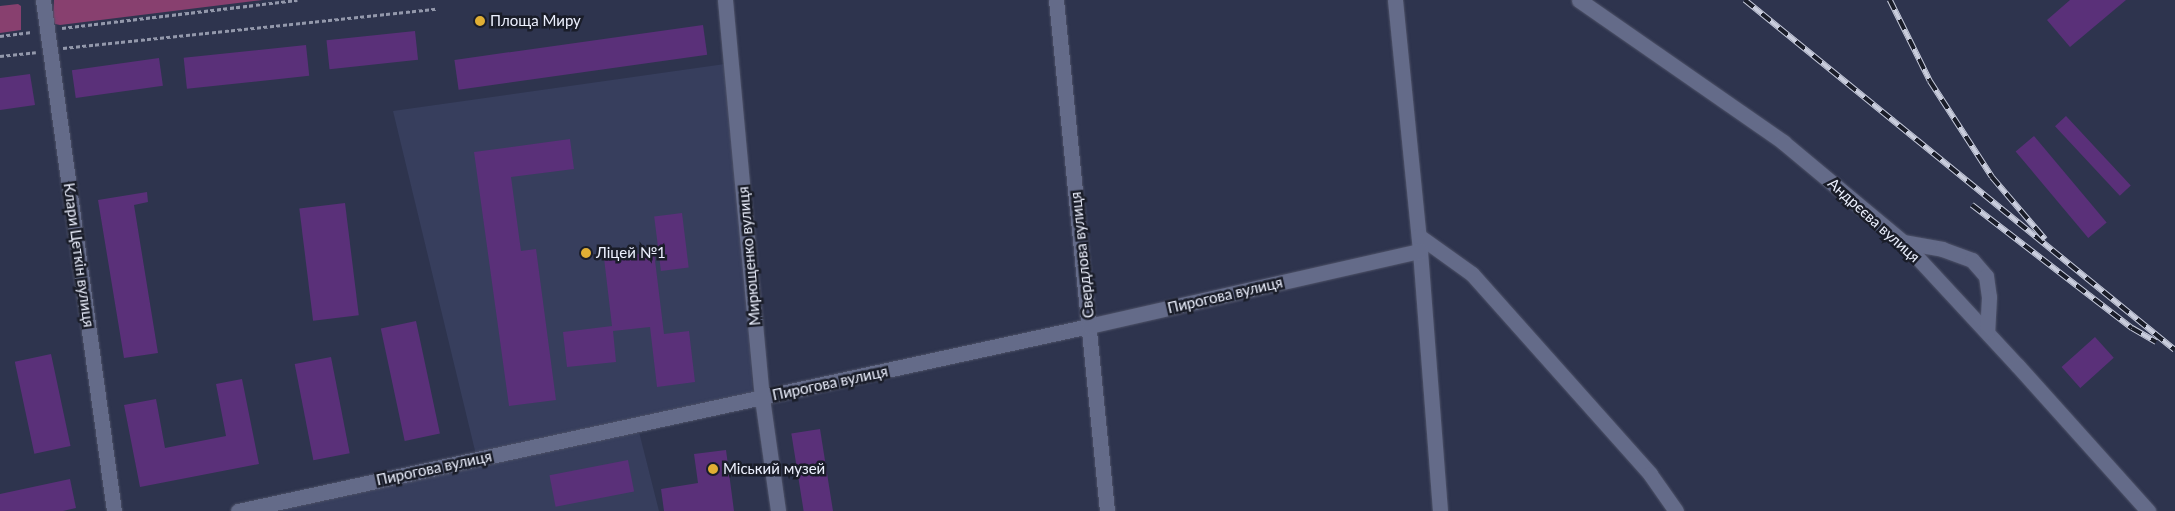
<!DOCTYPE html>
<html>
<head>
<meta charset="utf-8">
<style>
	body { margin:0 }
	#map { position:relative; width:2175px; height:511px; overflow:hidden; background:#2e344e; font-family:Lato,sans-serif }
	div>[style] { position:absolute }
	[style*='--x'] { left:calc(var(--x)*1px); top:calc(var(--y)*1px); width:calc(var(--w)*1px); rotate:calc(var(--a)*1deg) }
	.built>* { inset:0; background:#373e5d }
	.green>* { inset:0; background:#88406f }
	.building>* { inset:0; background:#5a3079; transform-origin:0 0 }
	.path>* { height:2.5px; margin-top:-1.25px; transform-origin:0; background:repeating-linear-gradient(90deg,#9398ab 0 4px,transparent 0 6.5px) }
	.roads { filter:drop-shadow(0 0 1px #4e5268) drop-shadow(0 0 1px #4e5268) }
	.minor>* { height:15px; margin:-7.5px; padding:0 7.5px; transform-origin:7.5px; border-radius:7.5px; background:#646b89 }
	.rail>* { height:5.5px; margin-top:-2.75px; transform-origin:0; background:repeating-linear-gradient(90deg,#1a1d29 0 11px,#c9cddd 0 22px); box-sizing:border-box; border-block:1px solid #c9cddd }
	.dots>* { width:14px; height:14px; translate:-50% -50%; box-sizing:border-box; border:2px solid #1a1d29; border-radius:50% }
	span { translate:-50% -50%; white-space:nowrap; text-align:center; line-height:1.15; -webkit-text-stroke:5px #1a1d29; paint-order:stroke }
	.poi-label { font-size:15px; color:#ecf0fe }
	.left { translate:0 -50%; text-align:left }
	.street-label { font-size:15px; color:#ecf0fe }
</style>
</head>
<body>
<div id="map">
	<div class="built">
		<i style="clip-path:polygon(732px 63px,753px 395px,637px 424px,659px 511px,235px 511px,477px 459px,393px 111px)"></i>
	</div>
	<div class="green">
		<i style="clip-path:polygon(54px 0,263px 0,60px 25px,55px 24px,53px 20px)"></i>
		<i style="clip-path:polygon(18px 4px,21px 6px,21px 30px,0 33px,0 6px)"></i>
	</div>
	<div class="building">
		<i style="clip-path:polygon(2070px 0,2126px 0,2070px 47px,2047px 20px)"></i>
		<i style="left:703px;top:25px;width:30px;height:251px;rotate:82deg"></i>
		<i style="left:415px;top:31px;width:29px;height:89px;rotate:84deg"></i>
		<i style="left:306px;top:45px;width:31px;height:123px;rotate:84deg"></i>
		<i style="left:159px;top:58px;width:28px;height:88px;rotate:82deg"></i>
		<i style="clip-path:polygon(30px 74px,35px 105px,0 110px,0 78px)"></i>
		<i style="left:2066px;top:116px;width:95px;height:15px;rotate:47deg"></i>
		<i style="left:2034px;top:136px;width:113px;height:24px;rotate:50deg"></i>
		<i style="clip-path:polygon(570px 139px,574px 169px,511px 177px,521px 251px,536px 249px,556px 400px,509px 406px,474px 152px)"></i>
		<i style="clip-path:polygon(147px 192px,148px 202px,134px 205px,158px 353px,124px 358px,98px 200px)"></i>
		<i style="left:345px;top:203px;width:113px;height:46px;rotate:83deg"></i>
		<i style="left:682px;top:213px;width:55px;height:28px;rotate:83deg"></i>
		<i style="clip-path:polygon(654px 252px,664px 334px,689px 331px,695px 382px,657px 387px,650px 327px,613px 331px,616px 362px,567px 367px,563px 332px,612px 326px,604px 258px)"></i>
		<i style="left:416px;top:321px;width:115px;height:36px;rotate:78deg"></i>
		<i style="left:2095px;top:337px;width:28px;height:45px;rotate:48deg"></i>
		<i style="left:51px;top:354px;width:94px;height:37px;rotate:78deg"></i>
		<i style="left:331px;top:357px;width:98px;height:37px;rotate:79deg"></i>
		<i style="clip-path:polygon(242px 379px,259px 464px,140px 487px,124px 405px,156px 399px,165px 448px,226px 436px,216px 384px)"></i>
		<i style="left:820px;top:429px;width:83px;height:29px;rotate:81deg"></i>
		<i style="clip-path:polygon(726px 450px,734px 511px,664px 511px,661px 489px,698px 483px,694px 454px)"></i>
		<i style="left:628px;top:460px;width:32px;height:80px;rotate:79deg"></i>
		<i style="clip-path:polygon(70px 479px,76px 508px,63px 511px,0 511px,0 494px)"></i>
	</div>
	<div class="path">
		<i style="--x:62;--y:28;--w:237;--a:-6.8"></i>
		<i style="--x:0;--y:36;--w:32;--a:-7"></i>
		<i style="--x:63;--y:48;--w:375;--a:-6"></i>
		<i style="--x:0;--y:56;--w:36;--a:-6"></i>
	</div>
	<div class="roads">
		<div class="minor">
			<i style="--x:43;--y:0;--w:516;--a:82.09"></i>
			<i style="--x:725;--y:0;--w:400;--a:84.7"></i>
			<i style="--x:762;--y:398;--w:114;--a:81.9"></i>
			<i style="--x:1056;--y:0;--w:514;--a:84.3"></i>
			<i style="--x:1395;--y:0;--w:252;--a:84.3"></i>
			<i style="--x:1420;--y:251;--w:261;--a:85.6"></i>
			<i style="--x:1579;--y:0;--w:249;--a:34.8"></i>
			<i style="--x:1783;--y:142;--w:156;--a:39.8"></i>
			<i style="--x:1903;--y:242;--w:169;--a:47.2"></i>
			<i style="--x:2018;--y:366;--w:195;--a:48.1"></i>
			<i style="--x:1419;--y:236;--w:65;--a:35.6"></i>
			<i style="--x:1472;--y:274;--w:268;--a:48.3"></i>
			<i style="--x:1650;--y:474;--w:45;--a:54.9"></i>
			<i style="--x:1903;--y:242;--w:40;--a:10"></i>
			<i style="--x:1942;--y:249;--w:32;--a:20"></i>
			<i style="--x:1972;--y:260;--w:21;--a:49"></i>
			<i style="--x:1986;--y:276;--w:21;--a:82"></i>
			<i style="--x:1989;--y:297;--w:35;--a:93"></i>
			<i style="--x:238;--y:511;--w:871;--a:-12.26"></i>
			<i style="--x:1089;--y:326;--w:339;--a:-12.8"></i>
		</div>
	</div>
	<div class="rail">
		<i style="--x:1745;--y:0;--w:554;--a:39.14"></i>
		<i style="--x:1890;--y:0;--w:90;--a:63.7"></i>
		<i style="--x:1930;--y:81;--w:114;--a:57.1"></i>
		<i style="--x:1992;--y:177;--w:82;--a:49.5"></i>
		<i style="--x:1972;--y:205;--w:202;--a:37.6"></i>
		<i style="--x:2132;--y:328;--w:28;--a:30"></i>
	</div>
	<div class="dots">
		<i style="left:480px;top:21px;background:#e1af34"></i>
		<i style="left:586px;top:253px;background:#e1af34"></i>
		<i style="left:713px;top:469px;background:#e1af34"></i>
	</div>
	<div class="poi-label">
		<span class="left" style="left:490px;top:21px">Площа Миру</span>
		<span class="left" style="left:596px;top:253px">Ліцей №1</span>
		<span class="left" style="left:723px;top:469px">Міський музей</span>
	</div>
	<div class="street-label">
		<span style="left:1874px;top:220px;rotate:42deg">Андрєєва вулиця</span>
		<span style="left:79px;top:255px;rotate:82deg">Клари Цеткін вулиця</span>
		<span style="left:1082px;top:255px;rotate:-96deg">Свердлова вулиця</span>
		<span style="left:749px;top:256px;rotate:-95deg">Мирющенко вулиця</span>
		<span style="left:1225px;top:295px;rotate:-13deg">Пирогова вулиця</span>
		<span style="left:830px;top:383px;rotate:-12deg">Пирогова вулиця</span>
		<span style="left:434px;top:468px;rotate:-12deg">Пирогова вулиця</span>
	</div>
</div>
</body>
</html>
